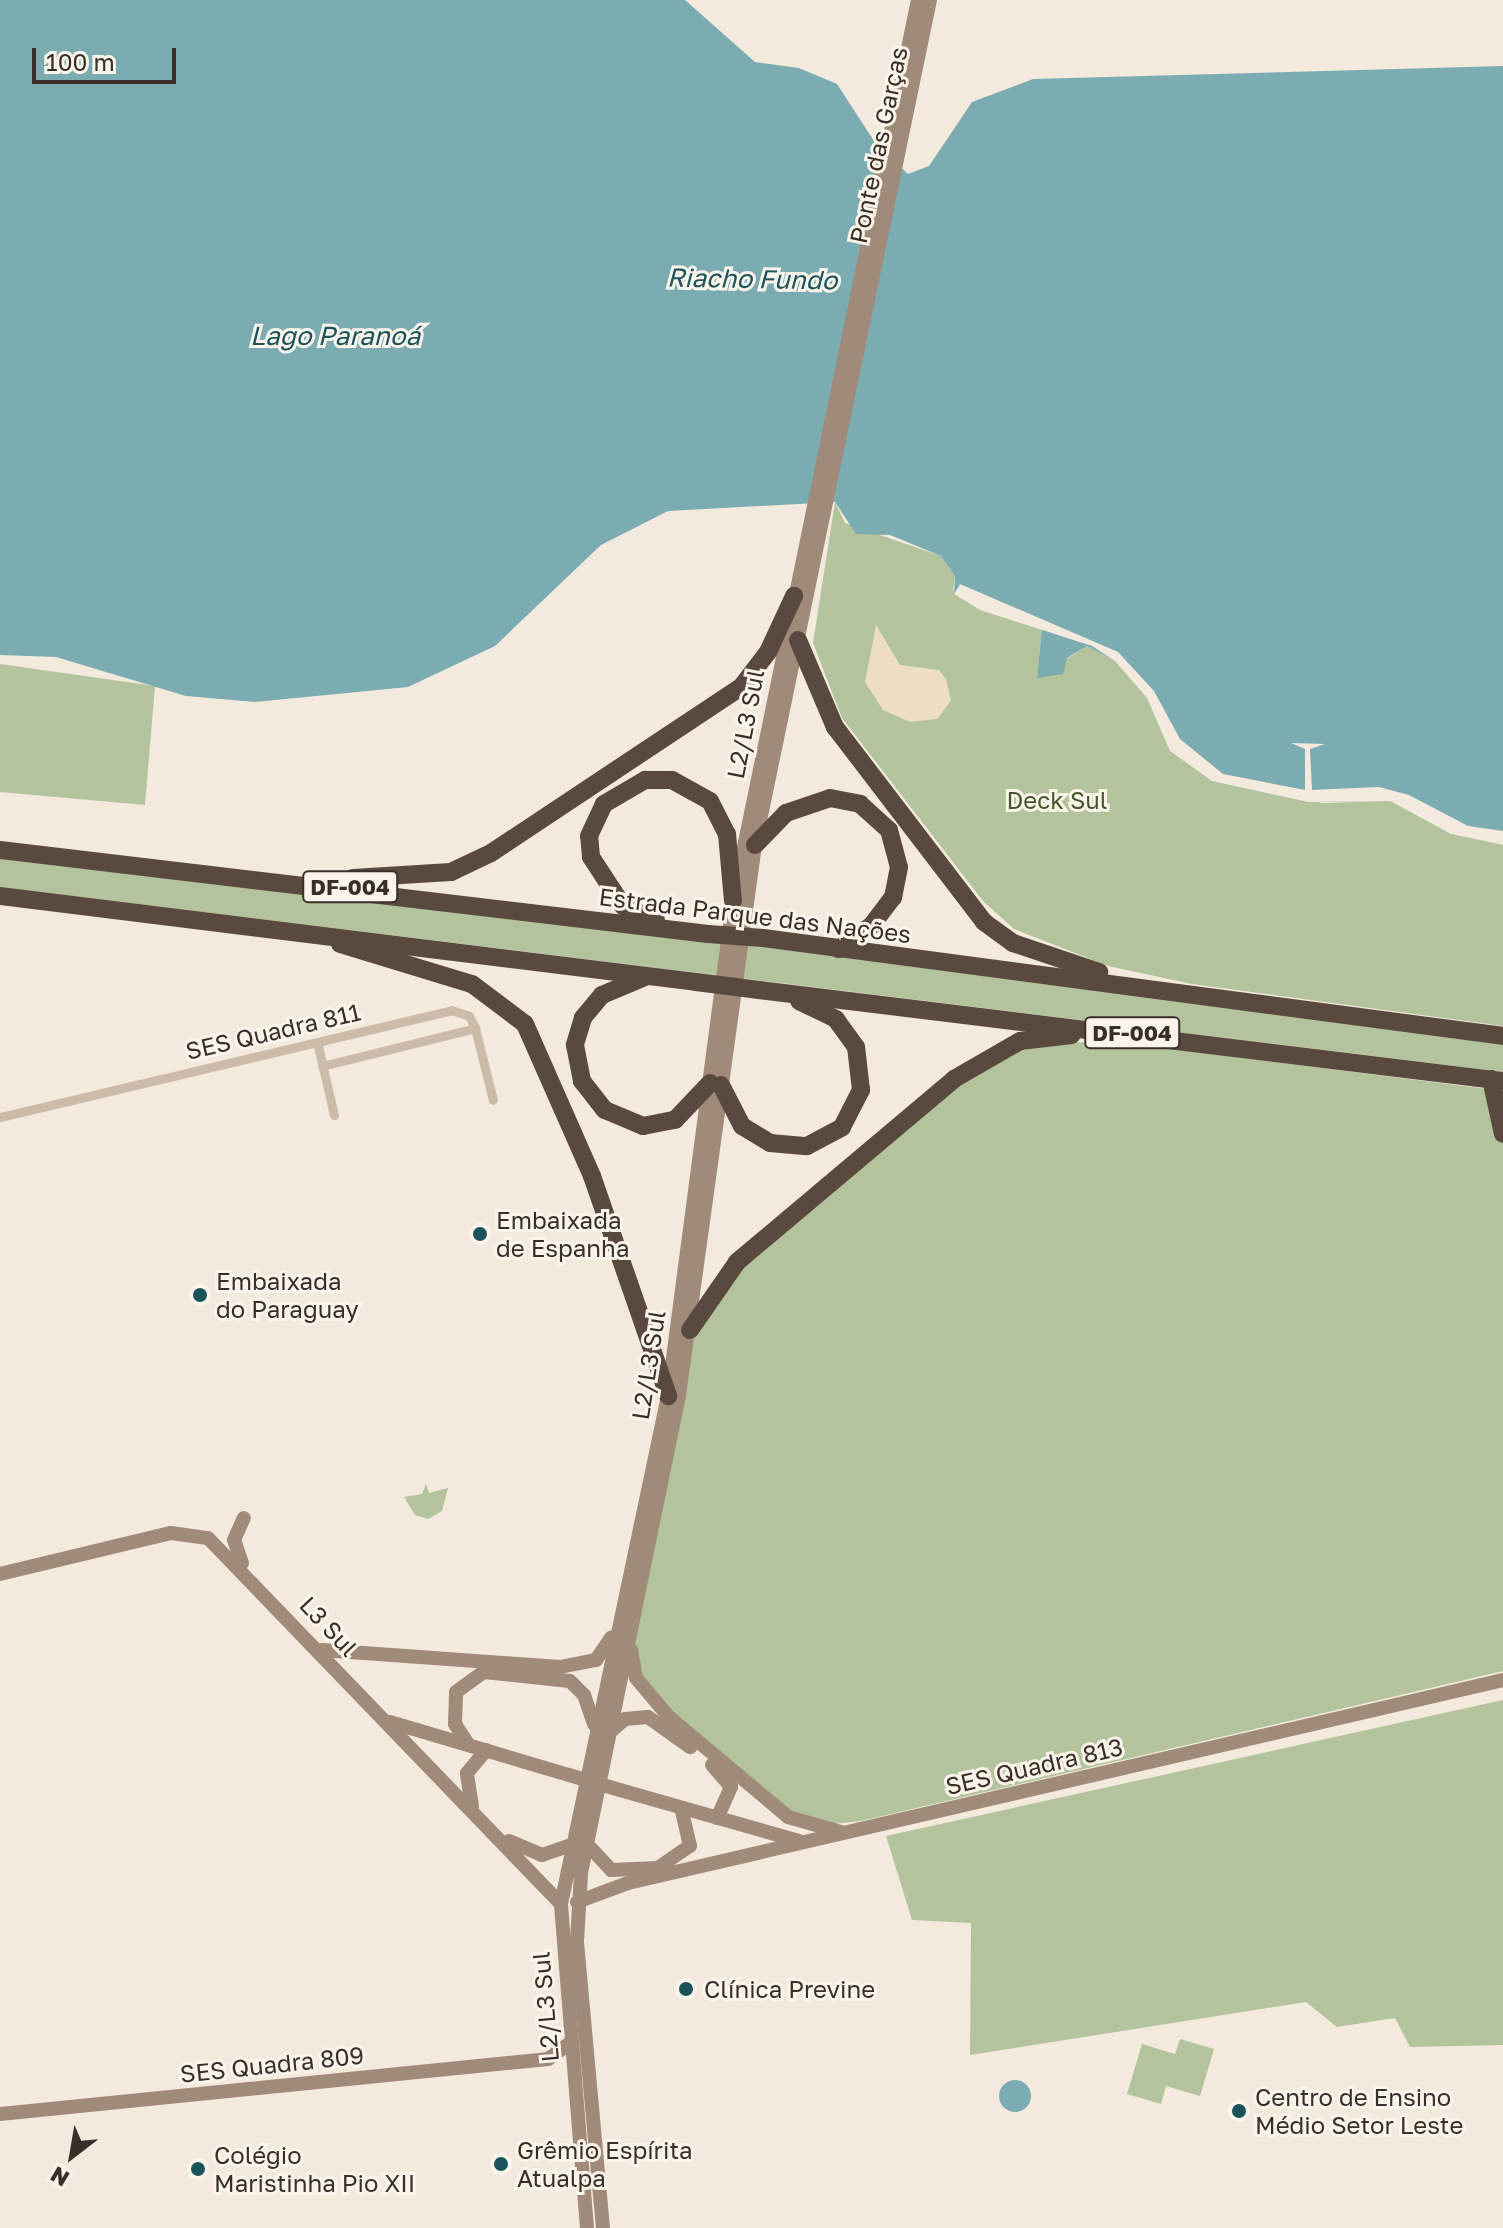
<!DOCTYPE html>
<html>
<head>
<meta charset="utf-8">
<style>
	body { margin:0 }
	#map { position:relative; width:1503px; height:2228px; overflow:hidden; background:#f3eadd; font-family:"Golos Text",sans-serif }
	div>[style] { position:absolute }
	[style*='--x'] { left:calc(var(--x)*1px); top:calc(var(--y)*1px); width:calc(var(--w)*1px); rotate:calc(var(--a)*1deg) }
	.green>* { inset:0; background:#b3c39c }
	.plaza>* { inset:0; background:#ecddc3 }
	.water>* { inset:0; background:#7aacb2 }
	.round { border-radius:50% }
	.pier>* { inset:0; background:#f3eadd }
	.street>* { height:9px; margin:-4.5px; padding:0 4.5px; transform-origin:4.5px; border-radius:4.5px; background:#ccbba8 }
	.secondary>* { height:14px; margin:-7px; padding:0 7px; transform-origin:7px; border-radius:7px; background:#a08a79 }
	.highway>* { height:18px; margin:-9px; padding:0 9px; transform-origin:9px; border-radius:9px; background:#5a493f }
	.secondary-bridge>* { height:14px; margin:-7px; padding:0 7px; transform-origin:7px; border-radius:7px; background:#a08a79 }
	.highway-bridge>* { height:18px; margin:-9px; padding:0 9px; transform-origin:9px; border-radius:9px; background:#5a493f }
	.dots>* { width:22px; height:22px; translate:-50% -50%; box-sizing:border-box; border:4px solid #fbf4ea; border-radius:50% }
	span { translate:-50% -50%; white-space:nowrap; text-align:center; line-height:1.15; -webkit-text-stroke:6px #fbf4ea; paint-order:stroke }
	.shield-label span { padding:2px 6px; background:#fbf4ea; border:2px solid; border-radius:6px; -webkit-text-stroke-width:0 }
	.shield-label { font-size:22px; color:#392f28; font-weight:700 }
	.street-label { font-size:24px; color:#392f28 }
	.park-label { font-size:24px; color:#45582b }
	.poi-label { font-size:24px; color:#392f28 }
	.left { translate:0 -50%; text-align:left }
	.water-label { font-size:26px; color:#1c545c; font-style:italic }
	.north { position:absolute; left:32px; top:2116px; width:80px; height:80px; -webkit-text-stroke:6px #fbf4ea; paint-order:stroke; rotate:211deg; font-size:22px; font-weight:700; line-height:32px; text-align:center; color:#392f28 }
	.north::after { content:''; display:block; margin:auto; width:28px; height:36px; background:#392f28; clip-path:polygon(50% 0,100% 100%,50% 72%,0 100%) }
	.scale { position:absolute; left:32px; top:48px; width:144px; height:36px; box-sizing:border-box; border:4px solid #392f28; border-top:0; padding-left:10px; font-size:24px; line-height:28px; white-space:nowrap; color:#392f28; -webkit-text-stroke:6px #fbf4ea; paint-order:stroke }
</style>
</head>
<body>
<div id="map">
	<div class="green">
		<i style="clip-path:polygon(835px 502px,845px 523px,941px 556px,955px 576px,953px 590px,980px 610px,1042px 628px,1037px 678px,1087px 646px,1115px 661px,1147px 698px,1170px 751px,1212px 781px,1323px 803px,1390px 801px,1503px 845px,1503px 1026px,1192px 984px,1108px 966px,1014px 929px,983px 901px,842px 718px,813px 643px)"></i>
		<i style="clip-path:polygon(0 664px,155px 686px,145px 805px,0 792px)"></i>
		<i style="clip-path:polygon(0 858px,166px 870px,1503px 1042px,1503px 1072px,0 887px)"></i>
		<i style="clip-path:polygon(1048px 1041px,1144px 1045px,1503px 1091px,1503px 1671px,861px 1821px,833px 1824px,792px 1813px,648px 1695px,630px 1634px,690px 1330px,713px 1288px,981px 1059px)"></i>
		<i style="clip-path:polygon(426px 1484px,429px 1493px,448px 1488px,442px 1511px,428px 1519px,415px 1515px,404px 1497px,422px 1494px)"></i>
		<i style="clip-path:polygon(1503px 1700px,1503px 2045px,1410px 2047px,1395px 2018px,1337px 2027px,1306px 2002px,970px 2055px,971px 1923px,912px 1920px,886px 1836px)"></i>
		<i style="clip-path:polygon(1180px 2039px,1214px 2049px,1200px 2096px,1166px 2086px,1161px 2104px,1127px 2094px,1142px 2044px,1175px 2054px)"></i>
	</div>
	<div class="plaza">
		<i style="clip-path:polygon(876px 625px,900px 665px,939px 670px,946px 679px,951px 701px,937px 719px,910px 722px,883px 710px,865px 682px)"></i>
	</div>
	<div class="water">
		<i style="clip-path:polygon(0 0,685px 0,755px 62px,799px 68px,837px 84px,876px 144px,908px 174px,929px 166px,972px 102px,1033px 79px,1503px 66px,1503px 845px,1451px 834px,1390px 801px,1308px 802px,1212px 781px,1170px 751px,1147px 698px,1115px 661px,1087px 646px,1067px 658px,1063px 674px,1037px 678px,1042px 628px,980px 610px,954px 594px,955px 576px,941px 556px,890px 535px,856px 534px,835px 502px,668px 511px,601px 545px,495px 646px,408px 687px,255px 702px,186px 696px,56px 657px,0 655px)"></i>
		<i class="round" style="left:999px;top:2080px;width:32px;height:32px"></i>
	</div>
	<div class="pier">
		<i style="clip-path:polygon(960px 584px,1118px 652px,1154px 691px,1180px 739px,1223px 774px,1305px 790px,1305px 749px,1291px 743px,1325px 744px,1310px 749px,1312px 790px,1379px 787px,1409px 795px,1468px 826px,1503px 831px,1503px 845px,1451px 834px,1390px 801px,1308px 802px,1212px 781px,1170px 751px,1147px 698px,1115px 661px,1092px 646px,980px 610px,954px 594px)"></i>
	</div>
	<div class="street">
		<i style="--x:317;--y:1042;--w:75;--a:76.9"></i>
		<i style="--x:322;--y:1066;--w:158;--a:-13.9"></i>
		<i style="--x:0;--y:1117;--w:464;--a:-13.3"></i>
		<i style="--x:451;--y:1010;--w:19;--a:18"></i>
		<i style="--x:469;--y:1016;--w:13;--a:63"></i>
		<i style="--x:475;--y:1028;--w:74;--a:76"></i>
	</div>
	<div class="secondary">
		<i style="--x:242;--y:1563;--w:24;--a:-109"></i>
		<i style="--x:234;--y:1540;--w:24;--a:-66"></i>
		<i style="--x:0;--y:1574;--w:176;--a:-13.5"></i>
		<i style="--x:171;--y:1533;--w:37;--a:8"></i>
		<i style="--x:208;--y:1538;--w:508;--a:46.04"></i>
		<i style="--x:322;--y:1650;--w:239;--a:4.1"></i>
		<i style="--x:560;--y:1667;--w:37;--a:-11"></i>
		<i style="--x:596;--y:1660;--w:27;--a:-56"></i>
		<i style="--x:631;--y:1650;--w:28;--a:80"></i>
		<i style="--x:636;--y:1678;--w:51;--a:49.8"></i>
		<i style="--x:669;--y:1717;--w:155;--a:40"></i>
		<i style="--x:788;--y:1817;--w:55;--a:15.8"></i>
		<i style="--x:390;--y:1722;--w:187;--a:16.5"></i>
		<i style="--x:610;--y:1732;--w:20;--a:-41"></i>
		<i style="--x:625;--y:1719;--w:23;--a:-5"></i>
		<i style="--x:648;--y:1717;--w:52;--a:35.5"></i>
		<i style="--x:468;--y:1744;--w:24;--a:-123"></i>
		<i style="--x:455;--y:1724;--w:32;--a:-88"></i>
		<i style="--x:456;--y:1692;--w:34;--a:-36"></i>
		<i style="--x:484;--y:1672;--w:86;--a:6"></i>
		<i style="--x:570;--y:1681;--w:20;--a:45"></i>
		<i style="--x:584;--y:1695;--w:31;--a:71"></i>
		<i style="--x:712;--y:1765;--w:29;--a:49"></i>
		<i style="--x:731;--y:1787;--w:34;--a:114"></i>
		<i style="--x:620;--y:1790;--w:186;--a:15.9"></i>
		<i style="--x:472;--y:1806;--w:33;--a:-99"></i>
		<i style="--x:467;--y:1773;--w:30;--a:-50"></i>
		<i style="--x:509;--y:1841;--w:36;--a:23"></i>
		<i style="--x:542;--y:1855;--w:34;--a:-19"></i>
		<i style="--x:586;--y:1843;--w:37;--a:47"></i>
		<i style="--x:611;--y:1870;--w:47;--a:-2.4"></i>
		<i style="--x:658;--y:1868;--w:39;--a:-35"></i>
		<i style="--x:690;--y:1846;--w:39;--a:-103"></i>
		<i style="--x:577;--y:1902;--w:54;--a:-20.4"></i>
		<i style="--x:628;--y:1883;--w:898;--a:-13.06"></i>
		<i style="--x:0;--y:2114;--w:551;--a:-5.73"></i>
		<i style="--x:548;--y:2059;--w:27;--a:-36"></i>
		<i style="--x:587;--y:2228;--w:325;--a:-94.6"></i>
		<i style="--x:561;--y:1904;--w:519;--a:-78.11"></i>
		<i style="--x:668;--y:1396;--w:499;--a:-82.5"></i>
		<i style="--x:733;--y:901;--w:920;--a:-78.4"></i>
		<i style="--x:603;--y:2228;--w:288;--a:-95.2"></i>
		<i style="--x:577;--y:1941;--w:68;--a:-86.6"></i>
		<i style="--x:581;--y:1873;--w:488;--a:-78.4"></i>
		<i style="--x:679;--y:1395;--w:555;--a:-82.13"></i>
		<i style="--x:755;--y:845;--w:863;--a:-78.3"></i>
	</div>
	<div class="highway">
		<i style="--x:798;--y:640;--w:95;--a:67"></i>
		<i style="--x:835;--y:727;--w:245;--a:52.6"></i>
		<i style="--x:984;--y:922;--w:36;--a:36"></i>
		<i style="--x:1013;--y:943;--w:91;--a:18.6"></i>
		<i style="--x:755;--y:845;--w:45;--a:-45.9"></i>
		<i style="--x:786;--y:813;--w:46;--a:-18.8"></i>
		<i style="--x:830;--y:798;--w:31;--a:11"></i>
		<i style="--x:860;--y:804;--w:39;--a:42"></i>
		<i style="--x:889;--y:830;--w:38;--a:75"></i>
		<i style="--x:899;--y:867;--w:31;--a:101"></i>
		<i style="--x:893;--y:897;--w:35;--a:127"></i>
		<i style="--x:872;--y:925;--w:41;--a:144"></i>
		<i style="--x:0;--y:850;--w:713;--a:6.77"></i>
		<i style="--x:353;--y:878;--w:98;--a:-3.5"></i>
		<i style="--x:451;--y:872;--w:44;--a:-25.4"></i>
		<i style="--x:491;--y:853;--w:301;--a:-33.6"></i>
		<i style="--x:742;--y:686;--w:43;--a:-52.6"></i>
		<i style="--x:768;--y:652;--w:62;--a:-65.1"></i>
		<i style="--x:0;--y:896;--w:701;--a:7.04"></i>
		<i style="--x:656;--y:920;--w:36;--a:-157"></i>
		<i style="--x:623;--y:906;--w:59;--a:-123.1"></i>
		<i style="--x:591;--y:857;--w:21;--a:-95"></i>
		<i style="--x:589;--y:836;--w:35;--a:-65"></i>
		<i style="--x:604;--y:804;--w:48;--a:-30.3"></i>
		<i style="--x:645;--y:780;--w:27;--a:0"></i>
		<i style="--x:672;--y:780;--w:43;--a:28.9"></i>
		<i style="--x:710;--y:801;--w:37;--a:63"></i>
		<i style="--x:727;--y:834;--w:67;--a:84.9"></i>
		<i style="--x:763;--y:938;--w:746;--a:7.54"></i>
		<i style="--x:340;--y:944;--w:138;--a:16.9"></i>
		<i style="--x:472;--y:984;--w:66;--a:37"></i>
		<i style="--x:525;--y:1024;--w:166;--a:66.2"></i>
		<i style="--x:592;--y:1176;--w:233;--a:70.9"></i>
		<i style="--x:645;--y:977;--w:47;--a:157.3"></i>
		<i style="--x:602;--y:995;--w:30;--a:130"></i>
		<i style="--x:583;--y:1018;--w:28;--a:107"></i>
		<i style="--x:575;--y:1045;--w:37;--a:79"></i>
		<i style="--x:582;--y:1081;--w:37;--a:52"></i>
		<i style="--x:605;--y:1110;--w:41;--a:22.8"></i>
		<i style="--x:643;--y:1126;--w:33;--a:-11"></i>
		<i style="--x:675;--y:1120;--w:51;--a:-46.6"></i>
		<i style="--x:759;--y:990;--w:750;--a:6.97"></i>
		<i style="--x:1491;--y:1079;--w:56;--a:77.7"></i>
		<i style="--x:721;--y:1085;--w:46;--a:62.9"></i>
		<i style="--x:742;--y:1126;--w:33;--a:31"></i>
		<i style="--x:770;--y:1143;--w:37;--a:5"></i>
		<i style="--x:807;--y:1146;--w:40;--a:-28"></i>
		<i style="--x:842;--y:1127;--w:42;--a:-62.8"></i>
		<i style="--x:861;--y:1090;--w:43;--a:-96.6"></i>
		<i style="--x:856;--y:1047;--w:34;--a:-126"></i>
		<i style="--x:836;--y:1019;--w:41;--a:-154.1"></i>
		<i style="--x:690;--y:1330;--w:83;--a:-55.3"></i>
		<i style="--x:737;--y:1262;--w:284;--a:-40.1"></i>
		<i style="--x:954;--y:1079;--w:76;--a:-29.9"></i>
		<i style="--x:1020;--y:1041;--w:52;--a:-6.6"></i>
	</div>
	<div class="secondary-bridge">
		<i style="--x:569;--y:1775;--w:53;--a:16.4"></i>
	</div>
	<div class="highway-bridge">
		<i style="--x:708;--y:934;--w:55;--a:4.2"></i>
		<i style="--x:696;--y:982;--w:64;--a:7.2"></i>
	</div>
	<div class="dots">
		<i style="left:480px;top:1234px;background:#1c545c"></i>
		<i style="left:200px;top:1295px;background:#1c545c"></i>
		<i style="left:686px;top:1989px;background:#1c545c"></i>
		<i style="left:1239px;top:2111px;background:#1c545c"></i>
		<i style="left:501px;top:2164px;background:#1c545c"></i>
		<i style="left:198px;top:2169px;background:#1c545c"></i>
	</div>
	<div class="shield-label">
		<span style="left:350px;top:887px">DF-004</span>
		<span style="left:1132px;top:1033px">DF-004</span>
	</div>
	<div class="street-label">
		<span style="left:878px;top:145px;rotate:-78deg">Ponte das Garças</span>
		<span style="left:745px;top:724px;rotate:-79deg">L2/L3 Sul</span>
		<span style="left:755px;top:915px;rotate:7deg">Estrada Parque das Nações</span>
		<span style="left:273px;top:1031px;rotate:-13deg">SES Quadra 811</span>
		<span style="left:648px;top:1365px;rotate:-81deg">L2/L3 Sul</span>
		<span style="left:329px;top:1626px;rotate:47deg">L3 Sul</span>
		<span style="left:1034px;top:1766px;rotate:-13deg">SES Quadra 813</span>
		<span style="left:545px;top:2007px;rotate:-95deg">L2/L3 Sul</span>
		<span style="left:272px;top:2064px;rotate:-6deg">SES Quadra 809</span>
	</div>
	<div class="park-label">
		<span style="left:1057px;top:800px">Deck Sul</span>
	</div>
	<div class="poi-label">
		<span class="left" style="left:496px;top:1234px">Embaixada<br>de Espanha</span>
		<span class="left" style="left:216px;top:1295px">Embaixada<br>do Paraguay</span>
		<span class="left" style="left:704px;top:1989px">Clínica Previne</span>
		<span class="left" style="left:1255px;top:2111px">Centro de Ensino<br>Médio Setor Leste</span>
		<span class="left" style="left:517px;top:2164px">Grêmio Espírita<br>Atualpa</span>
		<span class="left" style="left:214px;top:2169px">Colégio<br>Maristinha Pio XII</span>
	</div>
	<div class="water-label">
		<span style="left:752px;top:279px;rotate:1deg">Riacho Fundo</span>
		<span style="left:335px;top:336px">Lago Paranoá</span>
	</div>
	<div class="north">N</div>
	<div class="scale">100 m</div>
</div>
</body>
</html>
